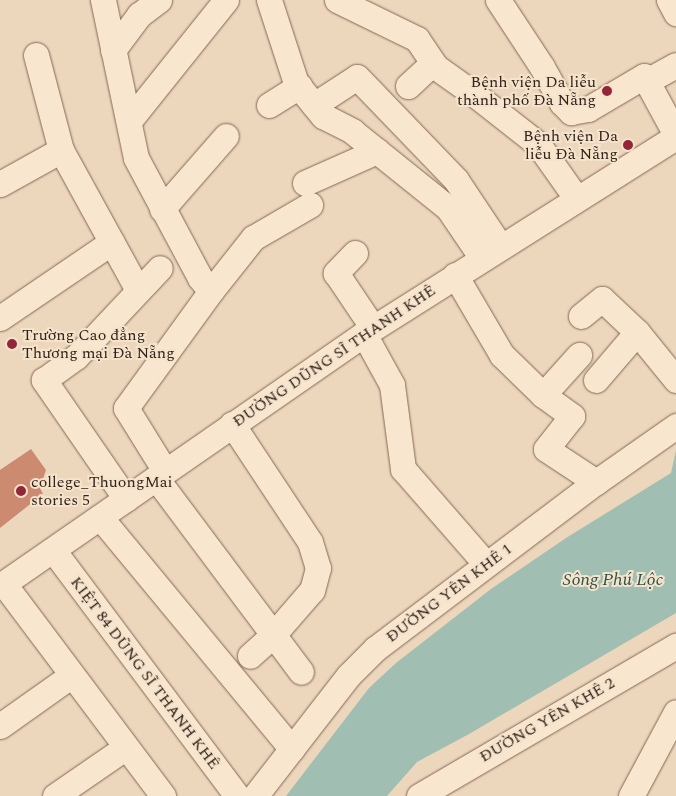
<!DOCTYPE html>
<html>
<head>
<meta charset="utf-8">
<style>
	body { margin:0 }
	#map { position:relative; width:676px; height:796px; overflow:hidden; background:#edd7bc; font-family:Spectral,serif }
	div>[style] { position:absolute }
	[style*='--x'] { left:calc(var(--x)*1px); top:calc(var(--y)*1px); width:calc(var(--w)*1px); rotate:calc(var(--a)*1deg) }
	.water>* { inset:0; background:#a0beb1 }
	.building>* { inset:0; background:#cc8a71 }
	.roads { filter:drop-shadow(0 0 1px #846856) drop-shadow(0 0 1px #846856) }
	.minor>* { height:25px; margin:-12.5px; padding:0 12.5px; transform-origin:12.5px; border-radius:12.5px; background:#f8e6cf }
	.dots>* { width:14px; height:14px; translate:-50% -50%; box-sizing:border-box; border:2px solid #f5e3cb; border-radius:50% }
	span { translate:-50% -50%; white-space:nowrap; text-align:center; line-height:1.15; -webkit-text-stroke:4px #f5e3cb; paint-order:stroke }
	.poi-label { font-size:16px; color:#33231b }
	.right { translate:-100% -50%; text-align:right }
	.left { translate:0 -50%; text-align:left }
	.street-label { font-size:16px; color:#33231b }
	.water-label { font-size:18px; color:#2a534b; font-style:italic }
</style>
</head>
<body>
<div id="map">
	<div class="water">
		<i style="clip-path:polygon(676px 450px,676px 613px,469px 734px,417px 762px,387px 796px,286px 796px,369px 688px,396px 663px,491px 589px,566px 538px,671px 473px)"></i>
	</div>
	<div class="building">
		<i style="clip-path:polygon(31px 449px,46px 470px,40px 488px,43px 494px,0 528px,0 470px)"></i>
	</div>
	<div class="roads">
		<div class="minor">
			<i style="--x:103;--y:0;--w:161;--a:78.2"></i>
			<i style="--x:136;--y:158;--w:136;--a:61.9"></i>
			<i style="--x:200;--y:278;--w:17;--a:50"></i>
			<i style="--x:269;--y:0;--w:87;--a:72"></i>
			<i style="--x:296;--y:83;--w:43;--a:50.7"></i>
			<i style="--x:323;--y:116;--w:33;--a:27"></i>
			<i style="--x:352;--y:131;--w:123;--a:38.7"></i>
			<i style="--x:448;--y:208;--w:60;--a:55.8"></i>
			<i style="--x:337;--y:0;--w:89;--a:26"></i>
			<i style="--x:417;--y:39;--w:34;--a:56"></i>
			<i style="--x:436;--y:67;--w:52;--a:35.5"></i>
			<i style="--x:478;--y:97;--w:76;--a:38.1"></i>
			<i style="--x:538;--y:144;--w:67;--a:54.7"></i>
			<i style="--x:498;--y:0;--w:80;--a:56.7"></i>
			<i style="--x:542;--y:67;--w:41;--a:60.9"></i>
			<i style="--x:562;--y:103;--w:13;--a:45"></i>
			<i style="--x:571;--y:112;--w:17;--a:-10"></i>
			<i style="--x:588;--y:109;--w:65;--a:-30.5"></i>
			<i style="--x:644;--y:76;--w:67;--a:61.5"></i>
			<i style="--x:669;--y:0;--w:15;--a:62"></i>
			<i style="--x:113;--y:50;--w:44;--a:-53.4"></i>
			<i style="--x:139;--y:15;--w:25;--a:-37"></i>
			<i style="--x:36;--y:55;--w:98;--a:75.3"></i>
			<i style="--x:61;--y:150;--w:160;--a:61.2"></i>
			<i style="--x:647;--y:81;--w:33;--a:-29"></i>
			<i style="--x:408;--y:86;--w:34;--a:-43"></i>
			<i style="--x:269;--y:105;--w:36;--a:-32"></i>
			<i style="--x:314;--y:105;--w:51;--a:-33.1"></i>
			<i style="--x:357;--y:77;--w:143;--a:46.1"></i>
			<i style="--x:456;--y:180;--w:79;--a:56.3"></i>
			<i style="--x:129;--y:121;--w:155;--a:-51.3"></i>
			<i style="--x:305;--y:183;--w:79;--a:-24"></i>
			<i style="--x:0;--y:184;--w:70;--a:-29.1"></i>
			<i style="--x:162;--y:209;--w:97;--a:-48.8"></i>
			<i style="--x:355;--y:253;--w:28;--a:134"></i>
			<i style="--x:336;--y:273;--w:66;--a:56.1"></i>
			<i style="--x:455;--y:275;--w:93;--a:59.6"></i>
			<i style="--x:502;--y:355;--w:57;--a:44.3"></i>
			<i style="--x:543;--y:395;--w:36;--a:36"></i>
			<i style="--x:572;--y:416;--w:42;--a:128.2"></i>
			<i style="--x:546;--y:449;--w:60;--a:33.4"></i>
			<i style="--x:581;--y:316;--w:27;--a:-39"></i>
			<i style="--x:602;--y:299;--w:48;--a:43.3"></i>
			<i style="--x:637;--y:332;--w:62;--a:50.9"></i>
			<i style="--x:0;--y:318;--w:135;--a:-34.2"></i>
			<i style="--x:364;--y:334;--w:58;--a:61.2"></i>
			<i style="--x:392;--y:385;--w:85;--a:82.5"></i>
			<i style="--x:403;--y:469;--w:126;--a:48.9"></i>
			<i style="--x:596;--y:380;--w:63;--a:-49.5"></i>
			<i style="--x:543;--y:395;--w:54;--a:-48"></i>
			<i style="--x:232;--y:424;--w:141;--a:56.5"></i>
			<i style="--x:310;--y:542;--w:27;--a:73"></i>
			<i style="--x:318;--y:568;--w:23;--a:105"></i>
			<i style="--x:312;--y:590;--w:60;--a:130.9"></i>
			<i style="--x:273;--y:635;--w:31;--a:138"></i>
			<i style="--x:165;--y:471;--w:74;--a:-121.8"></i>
			<i style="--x:126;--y:408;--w:145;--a:-54"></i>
			<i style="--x:211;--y:291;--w:68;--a:-51.6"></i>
			<i style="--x:253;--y:238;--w:66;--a:-30.1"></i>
			<i style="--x:156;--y:478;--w:242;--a:53.2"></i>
			<i style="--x:126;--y:499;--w:145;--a:-124.6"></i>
			<i style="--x:44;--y:380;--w:39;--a:-36"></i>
			<i style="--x:76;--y:357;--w:122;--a:-46.7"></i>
			<i style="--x:100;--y:517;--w:301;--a:50.4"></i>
			<i style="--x:53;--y:550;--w:307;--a:53.2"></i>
			<i style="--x:4;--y:584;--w:265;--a:53.1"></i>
			<i style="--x:0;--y:586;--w:443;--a:-34.7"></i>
			<i style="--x:364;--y:334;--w:369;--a:-32.3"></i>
			<i style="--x:0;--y:726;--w:88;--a:-35.3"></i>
			<i style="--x:55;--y:796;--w:86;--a:-34.6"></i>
			<i style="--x:255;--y:796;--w:153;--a:-52.2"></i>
			<i style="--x:349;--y:675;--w:37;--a:-45"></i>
			<i style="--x:375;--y:649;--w:277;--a:-37.1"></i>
			<i style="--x:596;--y:482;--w:98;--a:-35"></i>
			<i style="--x:419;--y:796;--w:298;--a:-30.3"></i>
			<i style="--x:631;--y:796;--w:95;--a:-61.8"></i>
		</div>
	</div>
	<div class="dots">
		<i style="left:607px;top:91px;background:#932637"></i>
		<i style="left:628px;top:145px;background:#932637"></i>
		<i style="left:12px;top:344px;background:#932637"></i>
		<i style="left:21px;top:491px;background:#932637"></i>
	</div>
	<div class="poi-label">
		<span class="right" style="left:596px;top:91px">Bệnh viện Da liễu<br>thành phố Đà Nẵng</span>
		<span class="right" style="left:618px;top:145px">Bệnh viện Da<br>liễu Đà Nẵng</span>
		<span class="left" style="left:22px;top:344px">Trường Cao đẳng<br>Thương mại Đà Nẵng</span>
		<span class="left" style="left:31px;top:491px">college_ThuongMai<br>stories 5</span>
	</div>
	<div class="street-label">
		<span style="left:334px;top:356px;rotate:-34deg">ĐƯỜNG DŨNG SĨ THANH KHÊ</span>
		<span style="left:449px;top:593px;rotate:-37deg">ĐƯỜNG YÊN KHÊ 1</span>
		<span style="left:145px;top:673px;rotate:53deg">KIỆT 84 DŨNG SĨ THANH KHÊ</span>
		<span style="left:547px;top:720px;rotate:-30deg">ĐƯỜNG YÊN KHÊ 2</span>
	</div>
	<div class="water-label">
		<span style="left:613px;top:580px">Sông Phú Lộc</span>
	</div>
</div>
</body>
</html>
